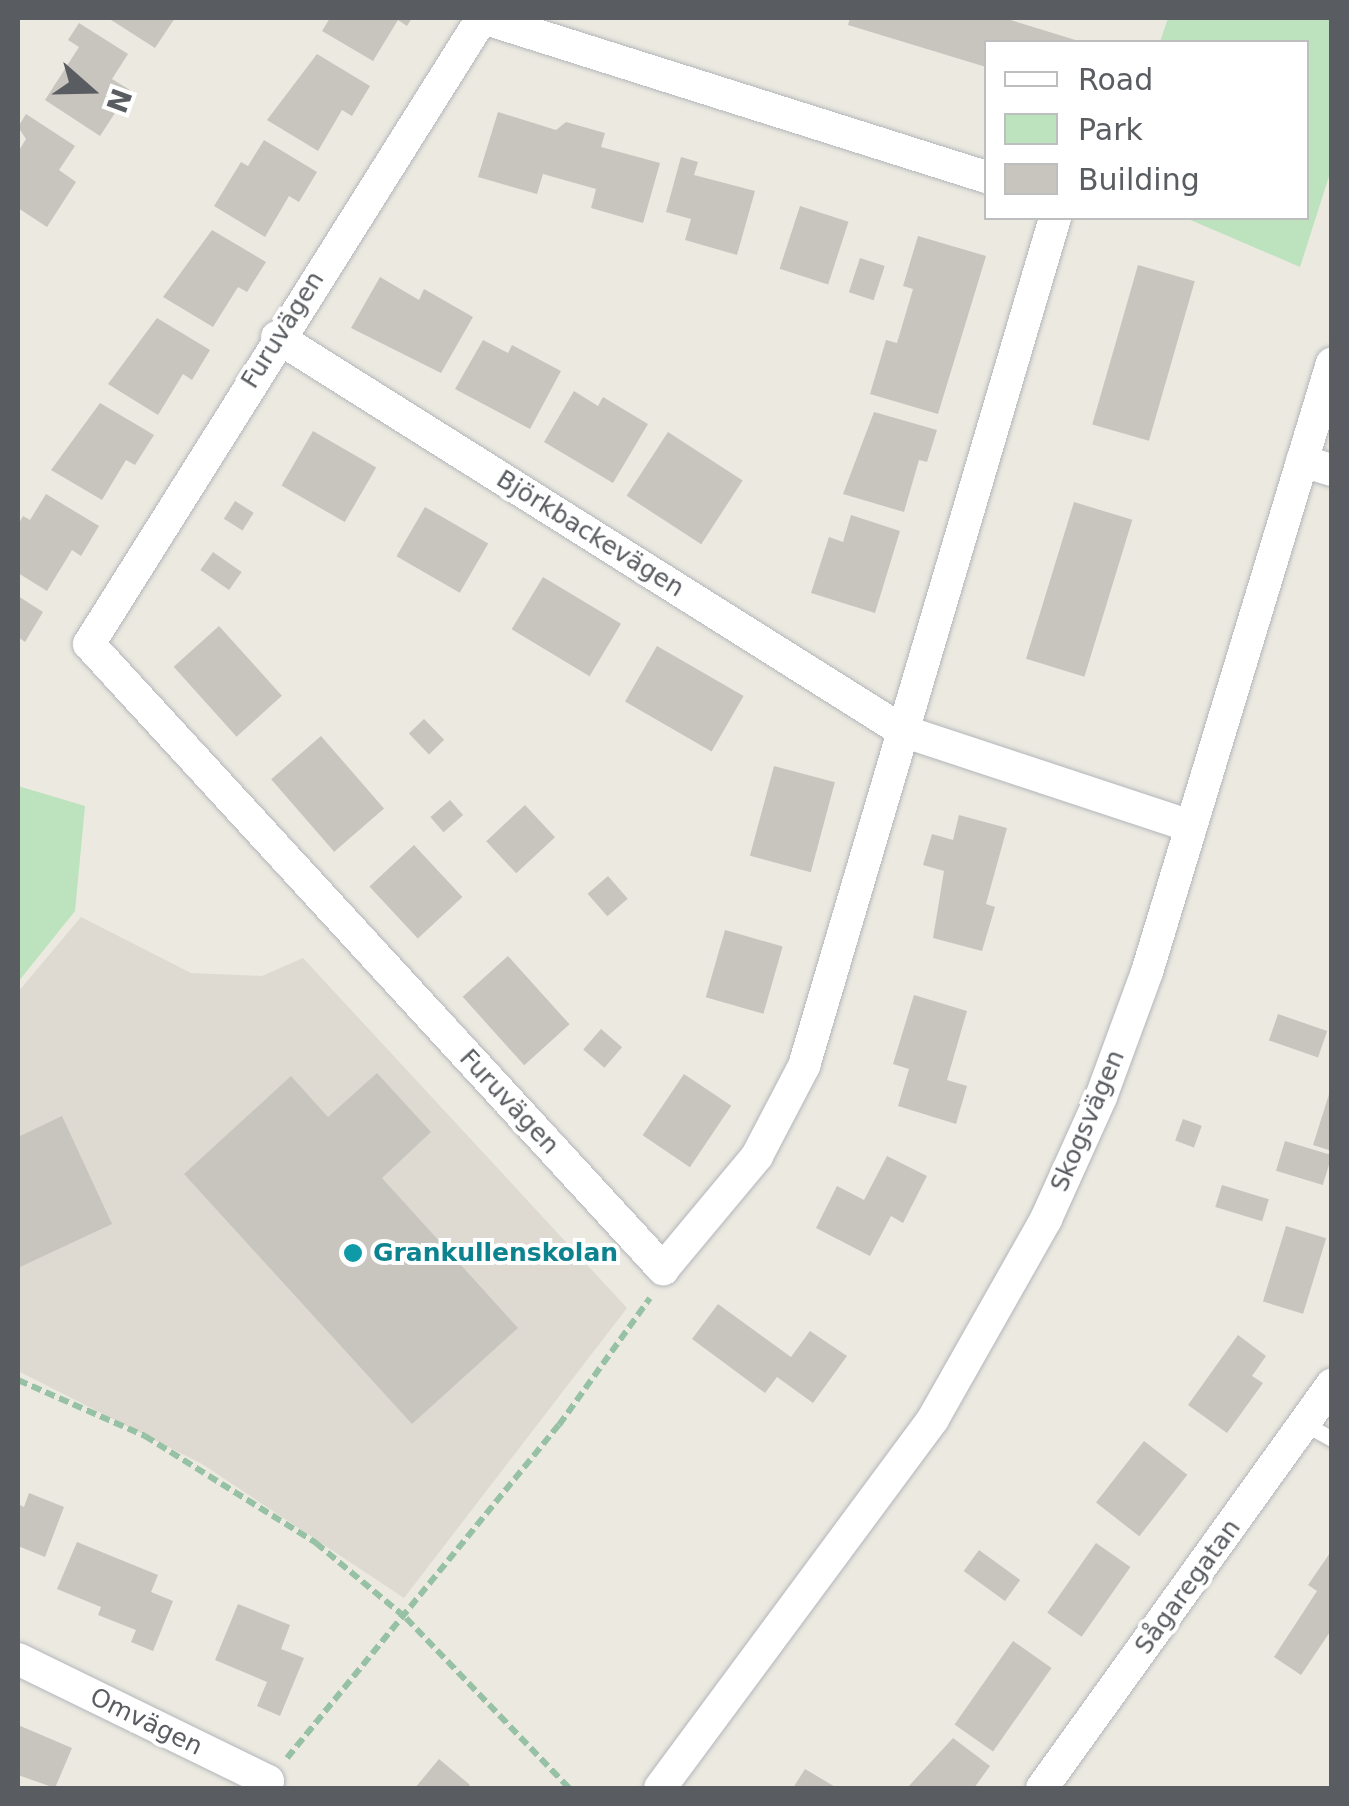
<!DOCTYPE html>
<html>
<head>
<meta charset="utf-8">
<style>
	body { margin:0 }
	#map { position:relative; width:1349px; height:1806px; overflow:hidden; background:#ebe9e0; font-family:"DejaVu Sans",sans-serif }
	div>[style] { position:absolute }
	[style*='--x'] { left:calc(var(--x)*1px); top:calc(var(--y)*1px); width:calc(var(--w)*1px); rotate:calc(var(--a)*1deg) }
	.education>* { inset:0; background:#dedad1 }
	.green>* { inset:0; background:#bde2be }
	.building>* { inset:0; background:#c8c5bf; transform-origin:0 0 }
	.path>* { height:6px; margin-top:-3px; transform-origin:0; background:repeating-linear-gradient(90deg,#97c1a4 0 10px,transparent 0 15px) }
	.roads { filter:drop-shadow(0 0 2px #b3b6ba) drop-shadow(0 0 2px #b3b6ba) }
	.lane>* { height:15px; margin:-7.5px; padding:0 7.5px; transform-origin:7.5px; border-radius:7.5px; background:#fff }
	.street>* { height:32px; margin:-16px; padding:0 16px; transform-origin:16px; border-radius:16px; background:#fff }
	.dots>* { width:28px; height:28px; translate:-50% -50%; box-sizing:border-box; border:5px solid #fff; border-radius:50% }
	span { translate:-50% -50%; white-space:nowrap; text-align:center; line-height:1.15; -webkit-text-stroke:8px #fff; paint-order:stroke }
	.street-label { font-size:25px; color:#595c60 }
	.culture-label { font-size:25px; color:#0d838f; font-weight:700 }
	.left { translate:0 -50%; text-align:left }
	.frame { position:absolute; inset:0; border:20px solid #595c60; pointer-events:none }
	.legend { position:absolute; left:984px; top:40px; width:325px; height:180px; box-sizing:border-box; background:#fff; border:2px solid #bdbebf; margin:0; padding:12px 18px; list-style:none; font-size:30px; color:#595c60 }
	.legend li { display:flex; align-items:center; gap:20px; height:50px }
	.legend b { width:50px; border:2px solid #bdbebf }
	.north { position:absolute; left:40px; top:40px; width:100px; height:100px; -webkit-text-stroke:8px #fff; paint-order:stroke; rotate:110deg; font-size:28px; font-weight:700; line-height:40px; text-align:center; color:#595c60 }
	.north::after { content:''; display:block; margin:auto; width:35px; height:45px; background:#595c60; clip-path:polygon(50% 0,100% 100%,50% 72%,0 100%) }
</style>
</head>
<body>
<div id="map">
	<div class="education">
		<i style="clip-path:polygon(81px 917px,191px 973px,262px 976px,303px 958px,627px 1308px,404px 1598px,202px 1464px,18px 1371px,18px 992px)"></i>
	</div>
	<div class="green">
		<i style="clip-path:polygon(1168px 18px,1331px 18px,1331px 170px,1300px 267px,1186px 218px,1306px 218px,1306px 42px,1160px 42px)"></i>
		<i style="clip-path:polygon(18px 786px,85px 806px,75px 911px,18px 982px)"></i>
	</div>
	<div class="building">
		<i style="clip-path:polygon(108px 18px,175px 18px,155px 48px)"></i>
		<i style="clip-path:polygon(330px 18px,412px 18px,407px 26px,398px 20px,373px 61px,322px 31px)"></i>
		<i style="clip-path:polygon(850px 18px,1004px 18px,1082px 42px,986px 42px,986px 67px,848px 25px)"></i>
		<i style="clip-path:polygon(79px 23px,128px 54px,112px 79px,130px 90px,100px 136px,45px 100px,79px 47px,68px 40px)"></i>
		<i style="clip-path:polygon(317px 54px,370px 86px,352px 116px,342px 110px,318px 151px,267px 120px)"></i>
		<i style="clip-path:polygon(498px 112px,556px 130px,566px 122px,605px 133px,601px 147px,660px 163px,643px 223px,591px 208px,596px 189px,543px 174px,537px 194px,478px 177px)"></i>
		<i style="clip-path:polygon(26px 114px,75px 146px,59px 170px,76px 182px,47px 227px,18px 208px,18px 152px,26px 139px,18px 127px)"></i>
		<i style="clip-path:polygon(264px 140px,317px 172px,299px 202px,289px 196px,265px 237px,214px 206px,241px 162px,248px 166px)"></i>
		<i style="clip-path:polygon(681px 157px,698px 162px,694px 175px,755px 191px,737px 255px,685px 240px,691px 219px,666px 212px)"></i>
		<i style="left:800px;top:206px;width:51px;height:66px;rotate:18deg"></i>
		<i style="clip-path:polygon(212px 230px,266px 262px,247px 292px,238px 287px,213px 327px,163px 297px)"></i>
		<i style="clip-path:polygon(918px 236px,986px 256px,938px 414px,870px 394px,886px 340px,897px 343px,913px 289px,903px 286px)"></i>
		<i style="left:860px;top:258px;width:26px;height:36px;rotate:18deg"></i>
		<i style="left:1138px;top:265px;width:59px;height:166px;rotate:16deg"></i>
		<i style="clip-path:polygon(380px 277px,419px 300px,424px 289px,473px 317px,441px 373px,351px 328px)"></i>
		<i style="clip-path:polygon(157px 318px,210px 350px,192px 380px,183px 374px,158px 415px,108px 384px)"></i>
		<i style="clip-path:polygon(483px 340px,508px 353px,512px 345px,561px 371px,530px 429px,455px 389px)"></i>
		<i style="clip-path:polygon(574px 391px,598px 406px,603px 397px,648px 424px,613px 483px,544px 442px)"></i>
		<i style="clip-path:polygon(100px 403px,154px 435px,135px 465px,126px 460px,102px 500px,51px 470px)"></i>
		<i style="clip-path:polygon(874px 412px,937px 430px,927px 462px,919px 460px,904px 512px,843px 494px)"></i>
		<i style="left:313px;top:431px;width:73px;height:63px;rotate:30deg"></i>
		<i style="left:668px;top:432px;width:89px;height:76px;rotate:33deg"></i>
		<i style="clip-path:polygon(46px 494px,99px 526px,81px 556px,72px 550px,47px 591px,18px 573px,18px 525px,23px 516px,30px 520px)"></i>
		<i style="left:235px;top:501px;width:22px;height:21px;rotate:32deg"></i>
		<i style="left:1074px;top:502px;width:61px;height:164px;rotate:17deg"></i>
		<i style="left:425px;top:507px;width:73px;height:57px;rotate:30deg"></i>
		<i style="clip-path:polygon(851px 515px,900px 531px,875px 613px,811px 593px,829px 537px,843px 542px)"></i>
		<i style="left:213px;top:552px;width:35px;height:22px;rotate:35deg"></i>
		<i style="left:543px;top:577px;width:91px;height:61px;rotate:31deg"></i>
		<i style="clip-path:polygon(18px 596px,43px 612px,25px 642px,18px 637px)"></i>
		<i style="left:219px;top:626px;width:94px;height:61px;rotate:48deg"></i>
		<i style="left:657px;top:646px;width:100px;height:64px;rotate:30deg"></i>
		<i style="left:424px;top:719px;width:29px;height:21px;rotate:46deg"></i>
		<i style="left:321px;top:736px;width:96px;height:66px;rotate:49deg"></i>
		<i style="left:774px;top:766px;width:63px;height:93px;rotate:15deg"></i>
		<i style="left:450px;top:800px;width:20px;height:26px;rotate:49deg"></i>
		<i style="left:525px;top:805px;width:44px;height:53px;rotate:47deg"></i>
		<i style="clip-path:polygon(959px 815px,1007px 828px,986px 904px,995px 907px,982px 951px,933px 938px,944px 871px,923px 865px,932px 834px,953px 840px)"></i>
		<i style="left:414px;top:845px;width:71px;height:61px;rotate:47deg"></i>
		<i style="left:608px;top:876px;width:30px;height:27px;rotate:49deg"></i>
		<i style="left:725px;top:930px;width:60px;height:70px;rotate:16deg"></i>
		<i style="left:508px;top:956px;width:92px;height:61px;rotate:48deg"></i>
		<i style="clip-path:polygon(914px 995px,967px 1011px,947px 1080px,967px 1086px,956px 1124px,898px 1106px,909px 1069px,893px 1064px)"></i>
		<i style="left:1278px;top:1014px;width:52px;height:28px;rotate:19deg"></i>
		<i style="left:601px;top:1029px;width:28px;height:27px;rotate:41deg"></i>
		<i style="clip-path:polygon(377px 1073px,431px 1132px,382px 1178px,518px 1328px,412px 1424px,184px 1174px,291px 1076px,328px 1117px)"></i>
		<i style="left:684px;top:1074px;width:57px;height:74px;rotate:34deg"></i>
		<i style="clip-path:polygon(1331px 1088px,1332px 1088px,1332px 1151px,1313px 1145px)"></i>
		<i style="clip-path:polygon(62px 1116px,112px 1224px,18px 1268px,18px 1137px)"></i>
		<i style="left:1183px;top:1119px;width:20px;height:23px;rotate:20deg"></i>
		<i style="left:1285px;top:1141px;width:49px;height:31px;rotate:17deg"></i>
		<i style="clip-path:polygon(887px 1156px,927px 1176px,903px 1223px,891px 1216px,870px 1256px,816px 1228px,837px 1186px,864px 1200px)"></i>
		<i style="left:1222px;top:1185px;width:49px;height:23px;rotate:17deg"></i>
		<i style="left:1286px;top:1226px;width:42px;height:79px;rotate:17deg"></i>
		<i style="clip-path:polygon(718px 1304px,791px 1357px,810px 1331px,847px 1356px,813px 1403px,777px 1377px,765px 1393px,692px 1339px)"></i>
		<i style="clip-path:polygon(1238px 1335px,1266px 1356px,1252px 1376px,1263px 1383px,1227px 1433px,1188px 1405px)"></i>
		<i style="left:1144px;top:1441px;width:55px;height:78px;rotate:38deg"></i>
		<i style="clip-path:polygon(29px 1493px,64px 1507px,45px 1557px,18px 1546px,18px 1504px,24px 1507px)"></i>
		<i style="clip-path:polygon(77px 1542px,158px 1575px,151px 1592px,173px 1601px,153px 1651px,131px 1642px,136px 1630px,98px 1615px,101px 1607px,57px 1589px)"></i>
		<i style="left:1096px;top:1543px;width:42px;height:85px;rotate:35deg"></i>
		<i style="left:979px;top:1550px;width:51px;height:26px;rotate:36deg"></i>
		<i style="clip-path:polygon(1332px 1550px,1332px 1629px,1301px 1675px,1274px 1657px,1317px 1591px,1308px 1585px)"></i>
		<i style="clip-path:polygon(238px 1604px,290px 1625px,281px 1649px,304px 1658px,280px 1716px,257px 1706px,267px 1682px,215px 1660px)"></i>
		<i style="left:1013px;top:1641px;width:47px;height:102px;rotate:35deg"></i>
		<i style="clip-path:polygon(18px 1725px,72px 1748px,55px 1788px,18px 1775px)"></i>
		<i style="clip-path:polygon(953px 1738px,990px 1766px,974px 1788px,907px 1788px)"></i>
		<i style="clip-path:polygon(439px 1759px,470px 1785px,467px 1788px,415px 1788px)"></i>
		<i style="clip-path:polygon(805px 1769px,837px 1788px,793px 1788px)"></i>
	</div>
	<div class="path">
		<i style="--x:18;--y:1380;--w:139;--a:23.8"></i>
		<i style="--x:145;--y:1436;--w:202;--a:32"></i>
		<i style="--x:316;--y:1543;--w:117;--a:39.8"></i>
		<i style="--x:406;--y:1618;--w:236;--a:46.2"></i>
		<i style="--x:287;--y:1758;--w:430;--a:-50.8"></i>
		<i style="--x:559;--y:1425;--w:156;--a:-54.4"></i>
	</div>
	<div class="roads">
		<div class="lane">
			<i style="--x:1305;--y:1424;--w:31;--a:29"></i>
		</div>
		<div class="street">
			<i style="--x:482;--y:18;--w:739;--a:122.12"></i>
			<i style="--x:89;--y:644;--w:849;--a:47.44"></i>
			<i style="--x:663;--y:1269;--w:147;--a:-50.2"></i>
			<i style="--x:757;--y:1156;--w:102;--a:-62.4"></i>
			<i style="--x:804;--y:1066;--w:884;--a:-73.51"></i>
			<i style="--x:483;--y:18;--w:528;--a:17.54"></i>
			<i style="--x:277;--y:337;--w:740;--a:32.19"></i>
			<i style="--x:903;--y:731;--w:300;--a:18.3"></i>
			<i style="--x:1302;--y:461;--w:31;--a:17"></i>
			<i style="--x:18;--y:1659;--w:278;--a:26"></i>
			<i style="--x:268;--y:1781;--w:8;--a:113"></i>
			<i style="--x:660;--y:1788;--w:459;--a:-53.5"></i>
			<i style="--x:933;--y:1419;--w:230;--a:-60.5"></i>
			<i style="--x:1046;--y:1219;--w:134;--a:-65.7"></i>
			<i style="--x:1101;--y:1097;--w:133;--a:-69.8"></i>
			<i style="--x:1147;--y:972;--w:636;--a:-73.1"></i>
			<i style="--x:1042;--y:1788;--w:497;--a:-54.3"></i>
		</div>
	</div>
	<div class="dots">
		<i style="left:353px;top:1253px;background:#0f9aa8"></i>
	</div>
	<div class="street-label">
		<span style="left:283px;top:330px;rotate:-58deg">Furuvägen</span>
		<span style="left:590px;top:534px;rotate:32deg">Björkbackevägen</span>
		<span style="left:509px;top:1102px;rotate:47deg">Furuvägen</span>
		<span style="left:1088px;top:1121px;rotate:-67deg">Skogsvägen</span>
		<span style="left:1188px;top:1587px;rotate:-54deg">Sågaregatan</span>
		<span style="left:146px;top:1722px;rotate:26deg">Omvägen</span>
	</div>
	<div class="culture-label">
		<span class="left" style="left:373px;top:1253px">Grankullenskolan</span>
	</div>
	<div class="frame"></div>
	<ul class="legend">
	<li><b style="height:12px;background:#fff"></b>Road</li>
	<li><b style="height:28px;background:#bde2be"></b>Park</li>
	<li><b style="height:28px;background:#c8c5bf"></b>Building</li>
	</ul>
	<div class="north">N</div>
</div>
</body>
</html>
